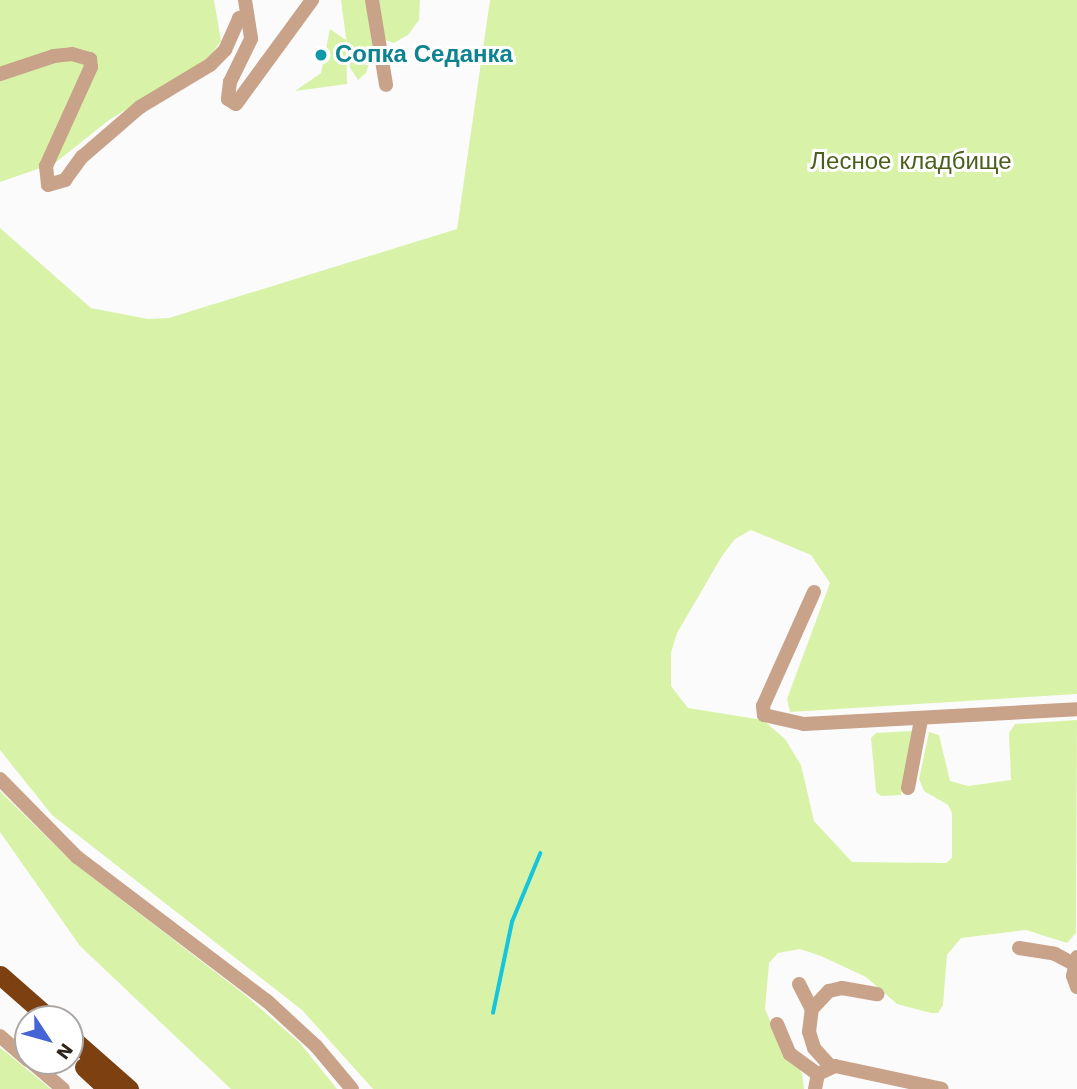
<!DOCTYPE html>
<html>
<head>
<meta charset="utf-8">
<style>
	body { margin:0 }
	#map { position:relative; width:1077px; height:1089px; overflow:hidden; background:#fbfbfb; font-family:"Work Sans",sans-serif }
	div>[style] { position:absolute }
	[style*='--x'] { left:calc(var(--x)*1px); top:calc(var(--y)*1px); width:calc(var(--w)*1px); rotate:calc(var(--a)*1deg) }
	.green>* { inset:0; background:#d8f3a8 }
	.stream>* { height:3.5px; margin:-1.75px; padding:0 1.75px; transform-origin:1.75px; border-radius:1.75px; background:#16c4db }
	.minor>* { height:14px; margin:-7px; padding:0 7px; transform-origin:7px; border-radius:7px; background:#c9a28a }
	.highway>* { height:19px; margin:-9.5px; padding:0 9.5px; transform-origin:9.5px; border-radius:9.5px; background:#7d4010 }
	.dots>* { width:19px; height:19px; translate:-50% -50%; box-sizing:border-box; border:4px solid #fff; border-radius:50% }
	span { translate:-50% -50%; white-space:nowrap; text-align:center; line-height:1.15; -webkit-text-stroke:6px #fff; paint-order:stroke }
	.culture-label { font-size:24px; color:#0d838f; font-weight:700 }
	.left { translate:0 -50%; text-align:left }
	.park-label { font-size:24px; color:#4c5f1d }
	.north { position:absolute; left:14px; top:1005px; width:70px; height:70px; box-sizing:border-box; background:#fff; border:2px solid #aca7a4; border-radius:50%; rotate:126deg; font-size:19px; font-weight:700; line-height:28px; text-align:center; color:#2f241b }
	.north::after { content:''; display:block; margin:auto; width:24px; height:32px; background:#4464d6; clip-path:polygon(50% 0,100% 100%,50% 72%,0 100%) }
</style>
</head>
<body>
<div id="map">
	<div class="green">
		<i style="clip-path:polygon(0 0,214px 0,221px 41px,208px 59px,109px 120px,55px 163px,0 182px)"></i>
		<i style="clip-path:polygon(341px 0,366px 0,373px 51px,366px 73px,358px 80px,350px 68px)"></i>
		<i style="clip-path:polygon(377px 0,420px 0,419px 20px,408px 35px,394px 43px,385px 40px)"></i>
		<i style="clip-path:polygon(490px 0,1077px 0,1077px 694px,790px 712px,787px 699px,830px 583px,811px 555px,751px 530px,735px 539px,722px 556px,677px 633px,671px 653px,671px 686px,688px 708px,763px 720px,785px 739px,801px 765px,814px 821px,852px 862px,946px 863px,952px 858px,952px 813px,948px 805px,924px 791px,919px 779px,929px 732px,939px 735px,950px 781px,968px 786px,1011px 780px,1009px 733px,1015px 724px,1077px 720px,1076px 933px,1067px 943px,1026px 930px,961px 938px,947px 955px,943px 1005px,938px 1013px,931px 1013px,897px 1004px,866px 977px,821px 956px,800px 949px,778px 953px,769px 963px,765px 1009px,778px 1040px,802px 1073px,804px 1089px,373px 1089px,302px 1010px,52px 815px,0 750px,0 228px,91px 308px,148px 319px,169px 318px,457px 229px)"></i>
		<i style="clip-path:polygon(330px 29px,346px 40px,347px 84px,295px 91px,321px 73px)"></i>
		<i style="clip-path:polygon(912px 731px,901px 795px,881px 796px,876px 792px,871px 738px,876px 733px)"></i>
		<i style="clip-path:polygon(0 791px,71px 861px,244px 994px,300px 1043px,337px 1089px,231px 1089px,80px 946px,0 832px)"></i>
		<i style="clip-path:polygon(0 1048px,7px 1053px,51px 1089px,0 1089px)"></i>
	</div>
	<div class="stream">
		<i style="--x:493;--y:1013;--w:93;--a:-78.2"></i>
		<i style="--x:512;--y:922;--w:74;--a:-67.6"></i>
	</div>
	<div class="minor">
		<i style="--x:245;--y:0;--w:39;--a:81"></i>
		<i style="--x:251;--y:39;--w:48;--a:116"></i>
		<i style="--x:230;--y:82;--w:17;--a:97"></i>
		<i style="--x:228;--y:99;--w:9;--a:32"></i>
		<i style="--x:236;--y:104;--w:129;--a:-53.8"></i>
		<i style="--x:372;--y:0;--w:86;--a:80.6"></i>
		<i style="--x:0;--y:74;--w:57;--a:-18.4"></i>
		<i style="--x:54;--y:56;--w:18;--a:-6"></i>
		<i style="--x:72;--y:54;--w:19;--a:16"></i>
		<i style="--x:90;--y:59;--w:8;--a:83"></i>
		<i style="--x:91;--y:67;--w:109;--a:114.4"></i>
		<i style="--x:46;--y:166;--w:19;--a:84"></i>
		<i style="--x:48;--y:185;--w:18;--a:-16"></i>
		<i style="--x:65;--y:180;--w:29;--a:-54"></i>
		<i style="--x:82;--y:157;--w:77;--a:-40.8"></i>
		<i style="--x:140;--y:107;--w:82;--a:-31"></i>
		<i style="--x:210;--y:65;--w:21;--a:-45"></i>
		<i style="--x:225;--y:50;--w:35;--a:-66"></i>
		<i style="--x:239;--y:18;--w:8;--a:-14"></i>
		<i style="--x:814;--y:592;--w:125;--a:114.1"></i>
		<i style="--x:763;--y:706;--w:9;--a:84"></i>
		<i style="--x:764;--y:715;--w:41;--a:12.7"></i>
		<i style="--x:804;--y:724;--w:273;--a:-3.1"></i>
		<i style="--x:0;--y:779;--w:110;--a:45.4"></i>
		<i style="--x:77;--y:857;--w:238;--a:37.2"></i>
		<i style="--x:267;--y:1001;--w:67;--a:42.6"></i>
		<i style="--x:316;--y:1046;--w:56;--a:50.1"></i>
		<i style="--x:908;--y:788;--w:69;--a:-79.2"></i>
		<i style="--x:1019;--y:948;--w:36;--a:9"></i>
		<i style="--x:1055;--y:954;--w:21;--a:28"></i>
		<i style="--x:1077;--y:957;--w:19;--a:102"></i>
		<i style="--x:1073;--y:976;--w:12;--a:70"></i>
		<i style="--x:799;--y:984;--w:28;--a:63"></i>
		<i style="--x:777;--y:1024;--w:33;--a:67"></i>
		<i style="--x:790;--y:1054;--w:34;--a:36"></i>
		<i style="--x:0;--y:1036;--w:37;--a:41"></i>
		<i style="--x:30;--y:1061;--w:43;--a:40.3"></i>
		<i style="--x:831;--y:1067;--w:25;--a:-132"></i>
		<i style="--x:814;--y:1048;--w:17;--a:-107"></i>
		<i style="--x:809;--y:1032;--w:23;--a:-83"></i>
		<i style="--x:812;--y:1009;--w:25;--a:-47"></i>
		<i style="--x:829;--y:991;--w:13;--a:-13"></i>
		<i style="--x:842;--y:988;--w:36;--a:10"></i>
		<i style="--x:815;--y:1089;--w:15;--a:-79"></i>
		<i style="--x:818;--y:1074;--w:19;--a:-25"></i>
		<i style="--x:835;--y:1066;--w:109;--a:12.1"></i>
	</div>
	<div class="highway">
		<i style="--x:0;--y:975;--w:67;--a:41.3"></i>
		<i style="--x:70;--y:1037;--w:79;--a:41.4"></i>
		<i style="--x:84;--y:1067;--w:33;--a:43"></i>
	</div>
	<div class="dots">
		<i style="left:321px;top:55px;background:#0f9aa8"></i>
	</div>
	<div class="culture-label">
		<span class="left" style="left:335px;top:55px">Сопка Седанка</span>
	</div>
	<div class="park-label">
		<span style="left:911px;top:162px">Лесное кладбище</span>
	</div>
	<div class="north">N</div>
</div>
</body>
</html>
